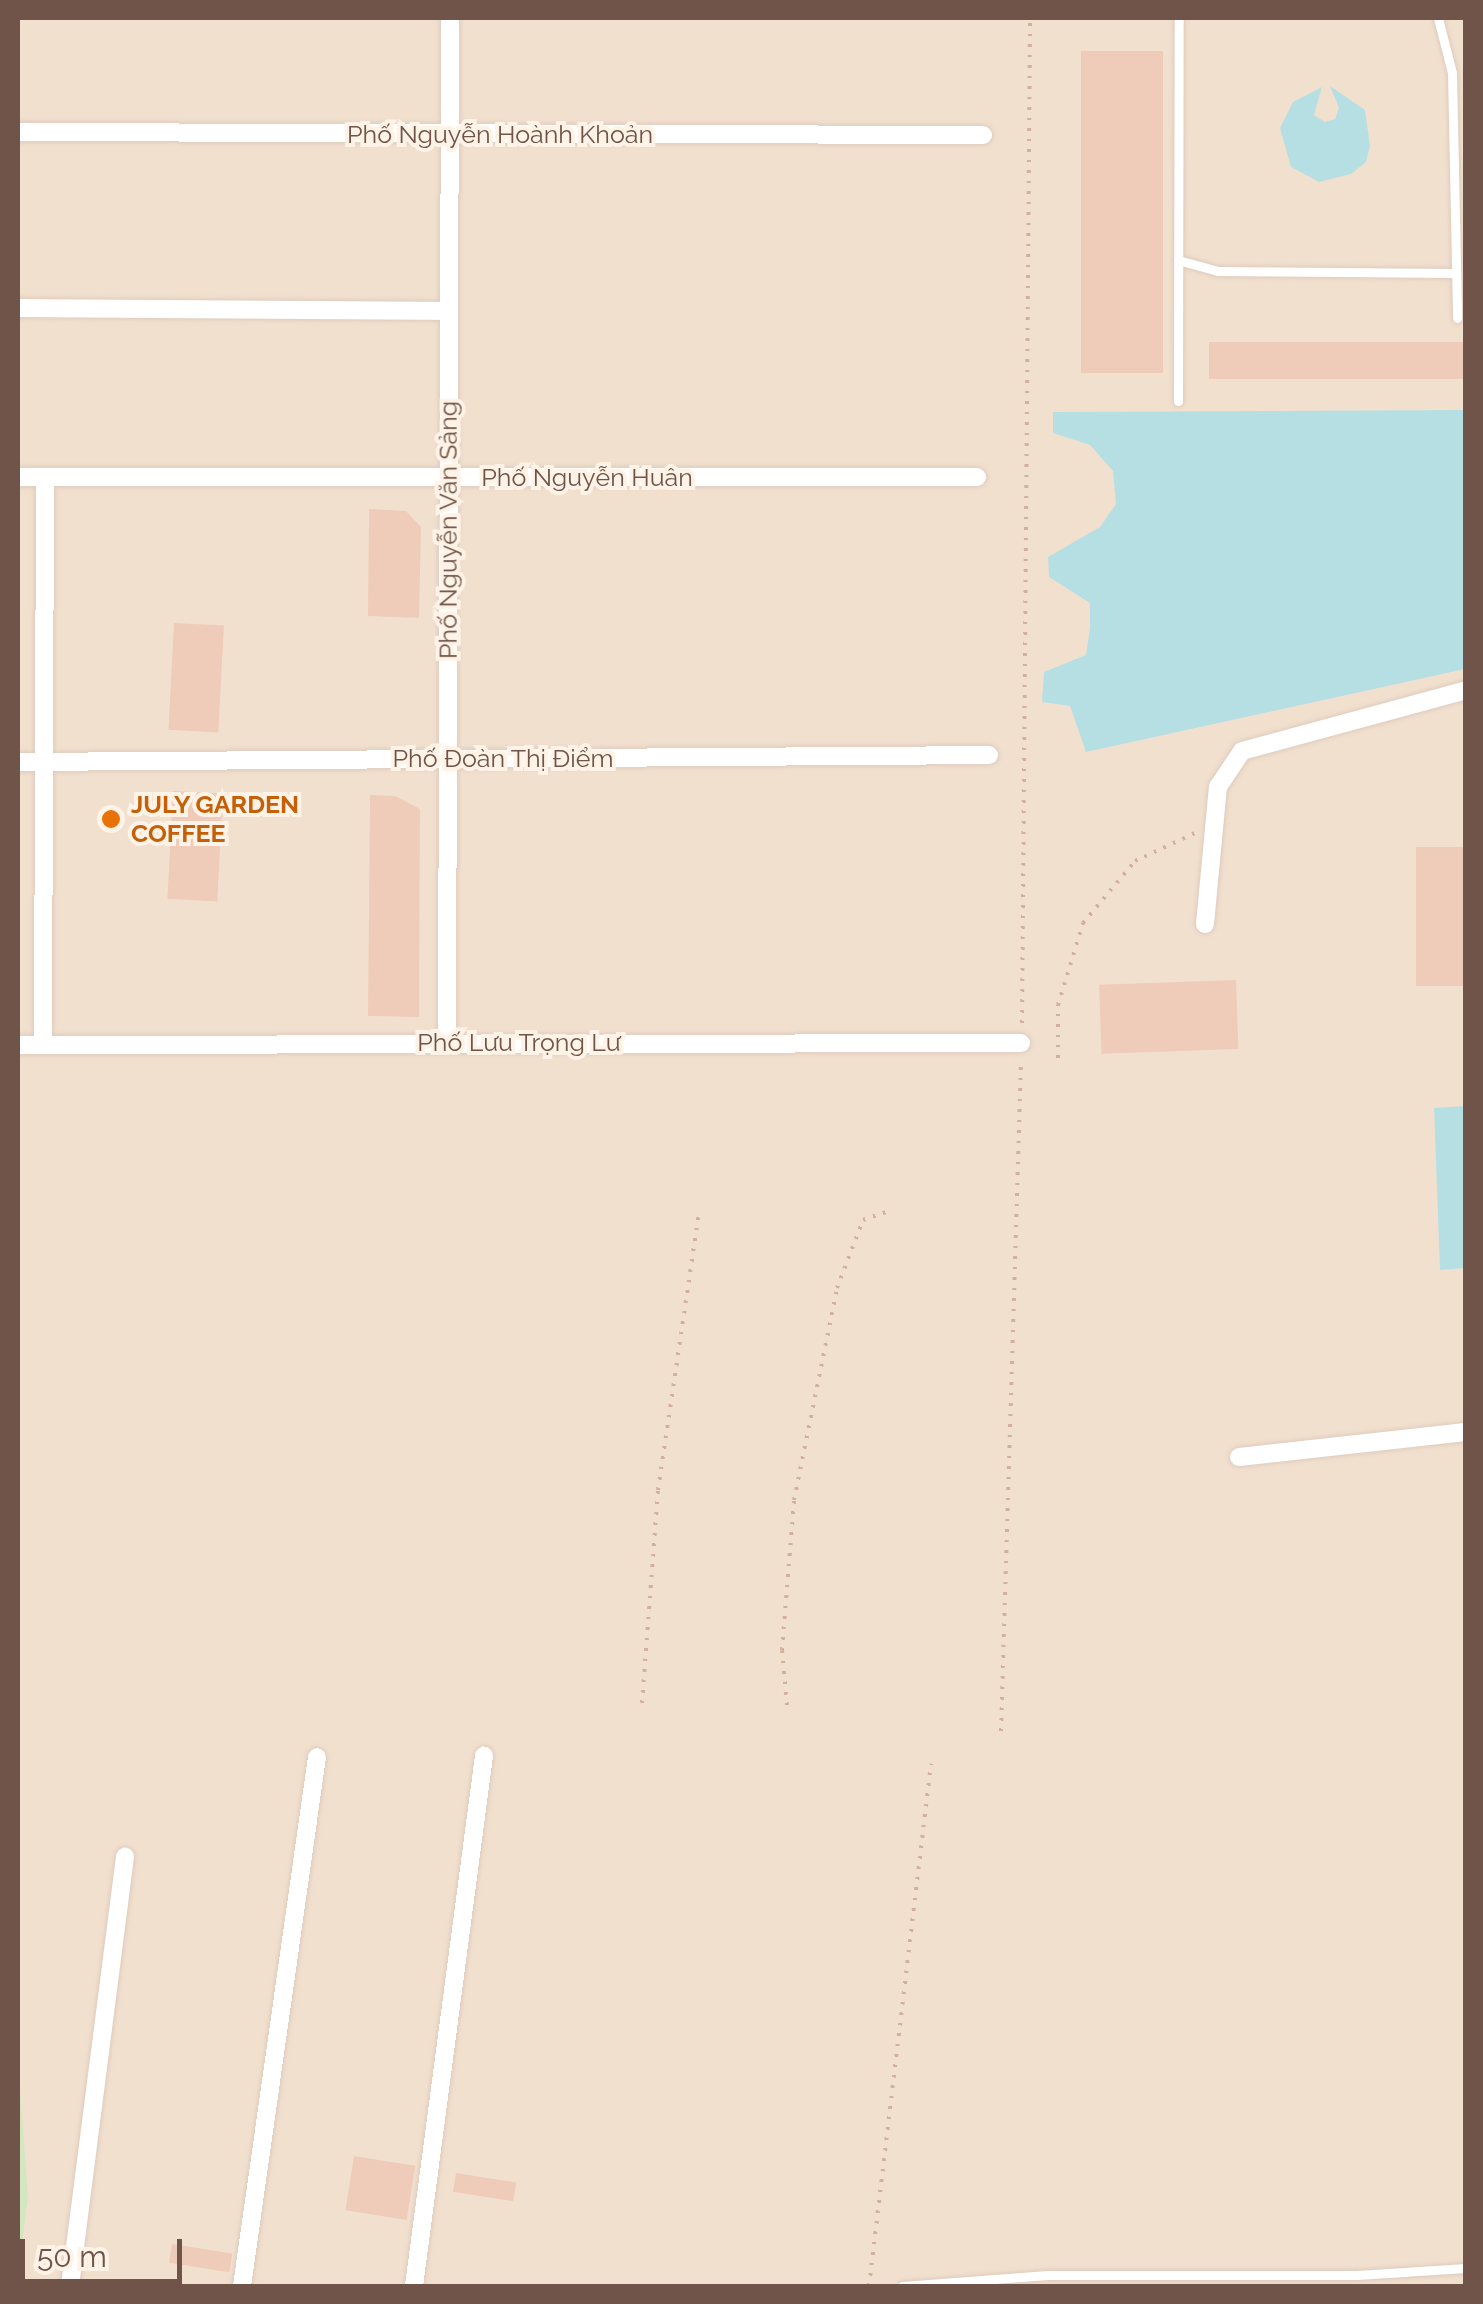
<!DOCTYPE html>
<html>
<head>
<meta charset="utf-8">
<style>
	body { margin:0 }
	#map { position:relative; width:1483px; height:2304px; overflow:hidden; background:#fbefe0; font-family:Raleway,sans-serif }
	div>[style] { position:absolute }
	[style*='--x'] { left:calc(var(--x)*1px); top:calc(var(--y)*1px); width:calc(var(--w)*1px); rotate:calc(var(--a)*1deg) }
	.residential>* { inset:0; background:#f2e0cf; transform-origin:0 0 }
	.green>* { inset:0; background:#d2e7c0 }
	.water>* { inset:0; background:#b6dfe3 }
	.building>* { inset:0; background:#efcbb9; transform-origin:0 0 }
	.path>* { height:4px; margin-top:-2px; transform-origin:0; background:repeating-linear-gradient(90deg,#d3af9d 0 2.5px,transparent 0 10.5px) }
	.roads { filter:drop-shadow(0 0 2px #decbbd) drop-shadow(0 0 2px #decbbd) }
	.service>* { height:9px; margin:-4.5px; padding:0 4.5px; transform-origin:4.5px; border-radius:4.5px; background:#fff }
	.minor>* { height:18px; margin:-9px; padding:0 9px; transform-origin:9px; border-radius:9px; background:#fff }
	.dots>* { width:28px; height:28px; translate:-50% -50%; box-sizing:border-box; border:5px solid #fef3e6; border-radius:50% }
	span { translate:-50% -50%; white-space:nowrap; text-align:center; line-height:1.15; -webkit-text-stroke:8px #fef3e6; paint-order:stroke }
	.street-label { font-size:25px; color:#705449 }
	.food-label { font-size:25px; color:#c56008; font-weight:700 }
	.left { translate:0 -50%; text-align:left }
	.frame { position:absolute; inset:0; border:20px solid #705449; pointer-events:none }
	.scale { position:absolute; left:20px; top:2239px; width:162px; height:45px; box-sizing:border-box; border:5px solid #705449; border-top:0; padding-left:12px; font-size:30px; line-height:35px; white-space:nowrap; color:#705449; -webkit-text-stroke:8px #fef3e6; paint-order:stroke }
</style>
</head>
<body>
<div id="map">
	<div class="residential">
		<i style="left:18px;top:18px;width:1447px;height:2268px"></i>
	</div>
	<div class="green">
		<i style="clip-path:polygon(18px 2062px,28px 2197px,18px 2275px)"></i>
	</div>
	<div class="water">
		<i style="clip-path:polygon(1330px 86px,1365px 110px,1370px 146px,1366px 162px,1351px 174px,1319px 182px,1291px 167px,1280px 128px,1293px 102px,1322px 87px,1314px 115px,1325px 122px,1335px 119px,1339px 108px)"></i>
		<i style="clip-path:polygon(1465px 410px,1465px 669px,1086px 752px,1070px 706px,1042px 702px,1044px 672px,1086px 655px,1090px 628px,1090px 603px,1049px 577px,1048px 557px,1100px 527px,1116px 504px,1113px 471px,1090px 445px,1053px 433px,1053px 412px)"></i>
		<i style="clip-path:polygon(1465px 1106px,1465px 1268px,1440px 1270px,1434px 1108px)"></i>
	</div>
	<div class="building">
		<i style="left:1081px;top:51px;width:82px;height:322px"></i>
		<i style="left:1466px;top:342px;width:37px;height:257px;rotate:90deg"></i>
		<i style="clip-path:polygon(369px 509px,406px 511px,421px 527px,419px 618px,368px 616px)"></i>
		<i style="left:174px;top:623px;width:50px;height:107px;rotate:3deg"></i>
		<i style="left:173px;top:791px;width:50px;height:108px;rotate:3deg"></i>
		<i style="clip-path:polygon(370px 795px,395px 796px,420px 809px,419px 1017px,368px 1016px)"></i>
		<i style="left:1466px;top:847px;width:139px;height:50px;rotate:90deg"></i>
		<i style="left:1236px;top:980px;width:69px;height:137px;rotate:88deg"></i>
		<i style="left:354px;top:2156px;width:62px;height:55px;rotate:9deg"></i>
		<i style="left:456px;top:2173px;width:61px;height:19px;rotate:9deg"></i>
		<i style="left:172px;top:2244px;width:61px;height:19px;rotate:9deg"></i>
	</div>
	<div class="path">
		<i style="--x:1022;--y:1023;--w:1005;--a:-89.54"></i>
		<i style="--x:1058;--y:1058;--w:53;--a:-90"></i>
		<i style="--x:1058;--y:1005;--w:86;--a:-73"></i>
		<i style="--x:1083;--y:923;--w:81;--a:-50"></i>
		<i style="--x:1135;--y:861;--w:66;--a:-25"></i>
		<i style="--x:642;--y:1703;--w:214;--a:-85.7"></i>
		<i style="--x:658;--y:1490;--w:282;--a:-81.6"></i>
		<i style="--x:787;--y:1705;--w:55;--a:-95.2"></i>
		<i style="--x:782;--y:1650;--w:150;--a:-85.4"></i>
		<i style="--x:794;--y:1500;--w:216;--a:-78.5"></i>
		<i style="--x:837;--y:1288;--w:73;--a:-69.1"></i>
		<i style="--x:863;--y:1220;--w:28;--a:-19"></i>
		<i style="--x:1001;--y:1731;--w:669;--a:-88.29"></i>
		<i style="--x:869;--y:2286;--w:526;--a:-83.23"></i>
	</div>
	<div class="roads">
		<div class="service">
			<i style="--x:1438;--y:18;--w:57;--a:75.7"></i>
			<i style="--x:1452;--y:73;--w:245;--a:88.8"></i>
			<i style="--x:1178;--y:260;--w:41;--a:15.4"></i>
			<i style="--x:1218;--y:271;--w:238;--a:0.5"></i>
			<i style="--x:1178;--y:401;--w:383;--a:-89.9"></i>
			<i style="--x:902;--y:2286;--w:146;--a:-4.3"></i>
			<i style="--x:1048;--y:2275;--w:309;--a:0"></i>
			<i style="--x:1357;--y:2275;--w:109;--a:-3.7"></i>
		</div>
		<div class="minor">
			<i style="--x:18;--y:132;--w:965;--a:0.18"></i>
			<i style="--x:18;--y:308;--w:431;--a:0.4"></i>
			<i style="--x:18;--y:477;--w:959;--a:0"></i>
			<i style="--x:18;--y:762;--w:971;--a:-0.41"></i>
			<i style="--x:1205;--y:924;--w:138;--a:-84.6"></i>
			<i style="--x:1218;--y:787;--w:43;--a:-56.3"></i>
			<i style="--x:1242;--y:751;--w:232;--a:-15.2"></i>
			<i style="--x:447;--y:1042;--w:1024;--a:-89.83"></i>
			<i style="--x:18;--y:1045;--w:1003;--a:-0.11"></i>
			<i style="--x:43;--y:1045;--w:568;--a:-89.8"></i>
			<i style="--x:1239;--y:1457;--w:228;--a:-6.3"></i>
			<i style="--x:70;--y:2286;--w:433;--a:-82.7"></i>
			<i style="--x:242;--y:2286;--w:534;--a:-81.93"></i>
			<i style="--x:414;--y:2286;--w:535;--a:-82.48"></i>
		</div>
	</div>
	<div class="dots">
		<i style="left:111px;top:819px;background:#e8710a"></i>
	</div>
	<div class="street-label">
		<span style="left:500px;top:134px">Phố Nguyễn Hoành Khoản</span>
		<span style="left:587px;top:477px">Phố Nguyễn Huân</span>
		<span style="left:448px;top:530px;rotate:-90deg">Phố Nguyễn Văn Sảng</span>
		<span style="left:503px;top:758px">Phố Đoàn Thị Điểm</span>
		<span style="left:519px;top:1042px">Phố Lưu Trọng Lư</span>
	</div>
	<div class="food-label">
		<span class="left" style="left:131px;top:819px">JULY GARDEN<br>COFFEE</span>
	</div>
	<div class="frame"></div>
	<div class="scale">50 m</div>
</div>
</body>
</html>
